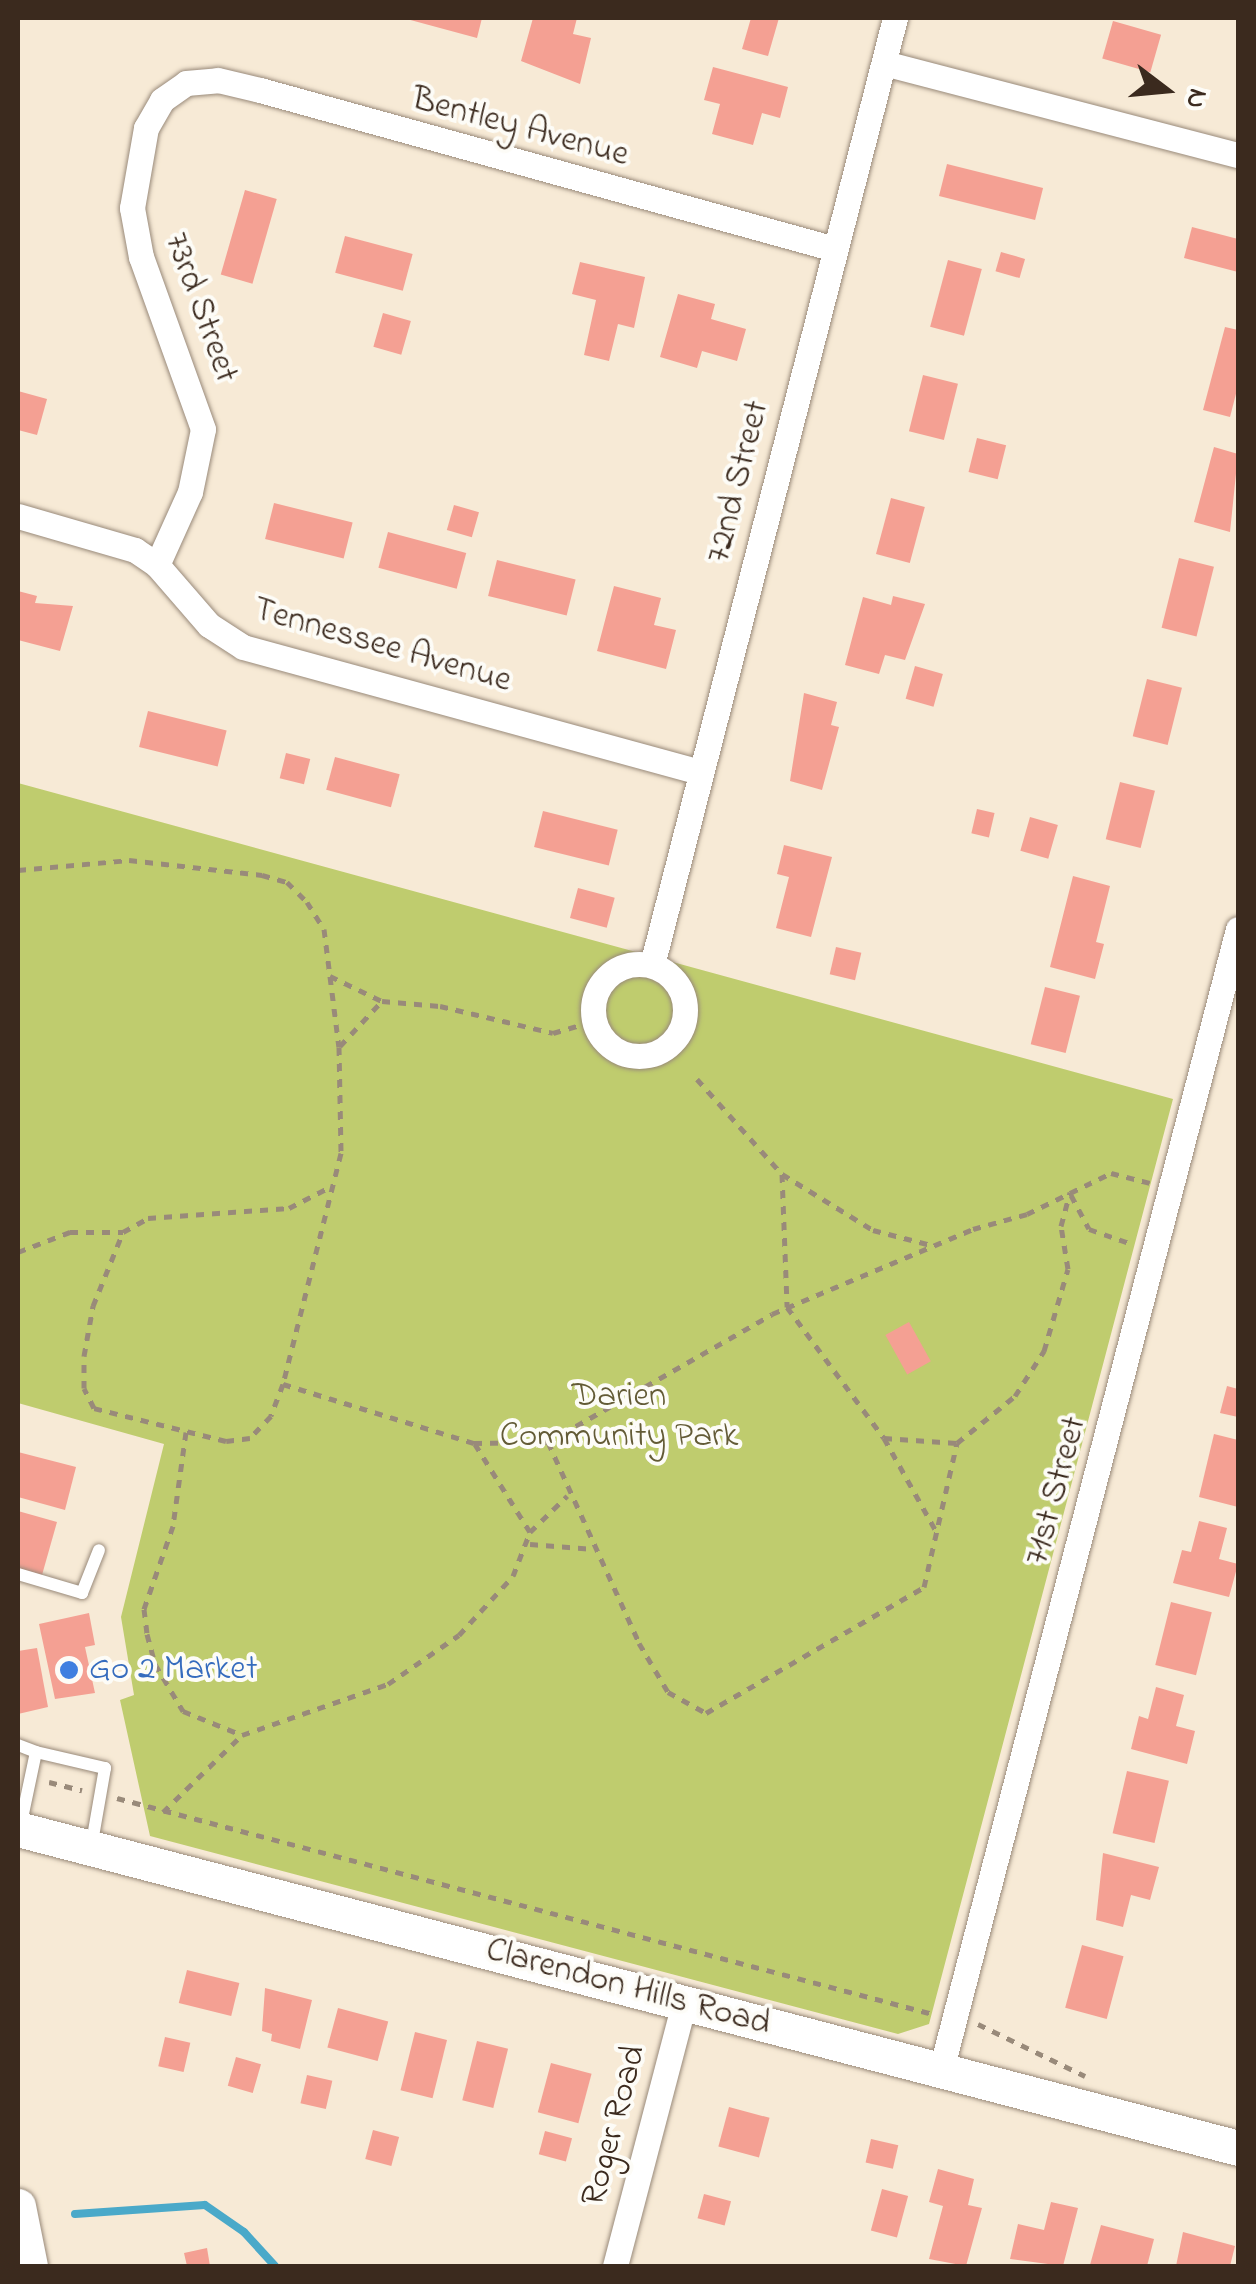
<!DOCTYPE html>
<html>
<head>
<meta charset="utf-8">
<style>
	body { margin:0 }
	#map { position:relative; width:1256px; height:2284px; overflow:hidden; background:#f7ead6; font-family:"Indie Flower",sans-serif }
	div>[style] { position:absolute }
	[style*='--x'] { left:calc(var(--x)*1px); top:calc(var(--y)*1px); width:calc(var(--w)*1px); rotate:calc(var(--a)*1deg) }
	.green>* { inset:0; background:#bfcc6e }
	.stream>* { height:8px; margin:-4px; padding:0 4px; transform-origin:4px; border-radius:4px; background:#4aa9c9 }
	.building>* { inset:0; background:#f4a093; transform-origin:0 0 }
	.path>* { height:5px; margin-top:-2.5px; transform-origin:0; background:repeating-linear-gradient(90deg,#998a7a 0 8px,transparent 0 16px) }
	.roads { filter:drop-shadow(0 0 2px #998a7a) drop-shadow(0 0 2px #998a7a) }
	.lane>* { height:12px; margin:-6px; padding:0 6px; transform-origin:6px; border-radius:6px; background:#fff }
	.street>* { height:25px; margin:-12.5px; padding:0 12.5px; transform-origin:12.5px; border-radius:12.5px; background:#fff }
	.street>.ring { margin:-12.5px; padding:0; box-sizing:content-box; background:none; border:25px solid #fff; border-radius:50% }
	.secondary>* { height:35px; margin:-17.5px; padding:0 17.5px; transform-origin:17.5px; border-radius:17.5px; background:#fff }
	.dots>* { width:28px; height:28px; translate:-50% -50%; box-sizing:border-box; border:5px solid #fdfcf7; border-radius:50% }
	span { translate:-50% -50%; white-space:nowrap; text-align:center; line-height:1.15; -webkit-text-stroke:8px #fdfcf7; paint-order:stroke }
	.street-label { font-size:35px; color:#3b2a1e }
	.park-label { font-size:35px; color:#635b36 }
	.shop-label { font-size:35px; color:#366cbe }
	.left { translate:0 -50%; text-align:left }
	.frame { position:absolute; inset:0; border:20px solid #3b2a1e; pointer-events:none }
	.north { position:absolute; left:1116px; top:40px; width:100px; height:100px; -webkit-text-stroke:8px #fdfcf7; paint-order:stroke; rotate:106deg; font-size:28px; font-weight:700; line-height:40px; text-align:center; color:#3b2a1e }
	.north::after { content:''; display:block; margin:auto; width:35px; height:45px; background:#3b2a1e; clip-path:polygon(50% 0,100% 100%,50% 72%,0 100%) }
</style>
</head>
<body>
<div id="map">
	<div class="green">
		<i style="clip-path:polygon(18px 783px,1173px 1099px,929px 2024px,898px 2034px,150px 1836px,120px 1700px,134px 1695px,121px 1617px,164px 1444px,18px 1403px)"></i>
	</div>
	<div class="stream">
		<i style="--x:75;--y:2214;--w:130;--a:-4"></i>
		<i style="--x:205;--y:2205;--w:47;--a:34.7"></i>
		<i style="--x:244;--y:2232;--w:46;--a:47.6"></i>
	</div>
	<div class="building">
		<i style="clip-path:polygon(403px 18px,482px 18px,477px 38px)"></i>
		<i style="clip-path:polygon(533px 18px,577px 18px,573px 34px,591px 38px,580px 84px,521px 61px)"></i>
		<i style="clip-path:polygon(751px 18px,779px 18px,768px 56px,742px 49px)"></i>
		<i style="left:1113px;top:21px;width:50px;height:39px;rotate:16deg"></i>
		<i style="clip-path:polygon(713px 67px,788px 87px,780px 118px,762px 113px,753px 145px,712px 134px,720px 104px,704px 100px)"></i>
		<i style="left:947px;top:164px;width:99px;height:33px;rotate:14deg"></i>
		<i style="left:245px;top:190px;width:33px;height:88px;rotate:16deg"></i>
		<i style="clip-path:polygon(1192px 227px,1238px 239px,1238px 272px,1184px 258px)"></i>
		<i style="left:345px;top:236px;width:70px;height:38px;rotate:15deg"></i>
		<i style="left:1001px;top:252px;width:25px;height:20px;rotate:16deg"></i>
		<i style="left:948px;top:260px;width:35px;height:69px;rotate:15deg"></i>
		<i style="clip-path:polygon(580px 262px,645px 277px,634px 328px,618px 324px,609px 361px,584px 355px,596px 300px,572px 294px)"></i>
		<i style="clip-path:polygon(678px 294px,715px 304px,711px 319px,746px 329px,737px 361px,702px 351px,697px 368px,660px 357px)"></i>
		<i style="left:383px;top:313px;width:29px;height:35px;rotate:16deg"></i>
		<i style="clip-path:polygon(1225px 327px,1238px 330px,1238px 386px,1230px 417px,1203px 410px)"></i>
		<i style="left:923px;top:375px;width:36px;height:58px;rotate:14deg"></i>
		<i style="clip-path:polygon(18px 391px,47px 399px,37px 435px,18px 430px)"></i>
		<i style="left:977px;top:438px;width:30px;height:35px;rotate:14deg"></i>
		<i style="clip-path:polygon(1214px 447px,1238px 454px,1230px 532px,1194px 522px)"></i>
		<i style="left:891px;top:498px;width:35px;height:58px;rotate:15deg"></i>
		<i style="left:274px;top:503px;width:81px;height:37px;rotate:14deg"></i>
		<i style="left:454px;top:505px;width:26px;height:26px;rotate:16deg"></i>
		<i style="left:388px;top:532px;width:81px;height:37px;rotate:15deg"></i>
		<i style="left:1179px;top:558px;width:36px;height:72px;rotate:14deg"></i>
		<i style="left:497px;top:560px;width:81px;height:37px;rotate:14deg"></i>
		<i style="clip-path:polygon(614px 586px,661px 598px,654px 625px,676px 630px,666px 669px,597px 651px)"></i>
		<i style="clip-path:polygon(18px 591px,37px 596px,35px 603px,73px 606px,60px 651px,18px 640px)"></i>
		<i style="clip-path:polygon(893px 596px,925px 604px,905px 660px,885px 655px,879px 674px,845px 665px,863px 597px,891px 605px)"></i>
		<i style="left:915px;top:666px;width:29px;height:34px;rotate:16deg"></i>
		<i style="left:1147px;top:679px;width:36px;height:59px;rotate:14deg"></i>
		<i style="clip-path:polygon(804px 693px,837px 702px,831px 725px,839px 727px,822px 790px,790px 781px)"></i>
		<i style="left:148px;top:711px;width:81px;height:37px;rotate:14deg"></i>
		<i style="left:286px;top:753px;width:25px;height:26px;rotate:14deg"></i>
		<i style="left:335px;top:757px;width:67px;height:34px;rotate:15deg"></i>
		<i style="left:1120px;top:782px;width:36px;height:59px;rotate:14deg"></i>
		<i style="left:977px;top:809px;width:18px;height:25px;rotate:13deg"></i>
		<i style="left:543px;top:811px;width:77px;height:37px;rotate:14deg"></i>
		<i style="left:1030px;top:817px;width:29px;height:35px;rotate:16deg"></i>
		<i style="clip-path:polygon(784px 845px,832px 857px,811px 937px,776px 928px,789px 877px,777px 874px)"></i>
		<i style="clip-path:polygon(1073px 876px,1110px 886px,1096px 942px,1104px 944px,1095px 979px,1050px 967px)"></i>
		<i style="left:578px;top:888px;width:38px;height:31px;rotate:15deg"></i>
		<i style="left:836px;top:947px;width:26px;height:28px;rotate:13deg"></i>
		<i style="left:1045px;top:987px;width:36px;height:59px;rotate:14deg"></i>
		<i style="left:909px;top:1322px;width:45px;height:27px;rotate:61deg"></i>
		<i style="clip-path:polygon(1227px 1386px,1238px 1389px,1238px 1417px,1220px 1413px)"></i>
		<i style="clip-path:polygon(1214px 1434px,1238px 1440px,1238px 1507px,1199px 1497px)"></i>
		<i style="clip-path:polygon(18px 1452px,76px 1467px,65px 1510px,18px 1497px)"></i>
		<i style="clip-path:polygon(18px 1511px,57px 1522px,42px 1575px,18px 1568px)"></i>
		<i style="clip-path:polygon(1199px 1521px,1227px 1528px,1219px 1559px,1238px 1564px,1229px 1597px,1173px 1583px,1182px 1550px,1191px 1552px)"></i>
		<i style="left:1171px;top:1602px;width:42px;height:65px;rotate:14deg"></i>
		<i style="clip-path:polygon(89px 1613px,95px 1645px,85px 1647px,95px 1693px,55px 1699px,39px 1624px)"></i>
		<i style="clip-path:polygon(37px 1648px,48px 1707px,18px 1714px,18px 1651px)"></i>
		<i style="clip-path:polygon(1156px 1687px,1184px 1695px,1176px 1726px,1195px 1731px,1187px 1764px,1131px 1749px,1139px 1716px,1148px 1719px)"></i>
		<i style="left:1127px;top:1771px;width:43px;height:64px;rotate:13deg"></i>
		<i style="clip-path:polygon(1103px 1853px,1159px 1867px,1150px 1900px,1131px 1895px,1123px 1927px,1096px 1920px)"></i>
		<i style="left:1082px;top:1945px;width:43px;height:65px;rotate:15deg"></i>
		<i style="left:187px;top:1970px;width:54px;height:34px;rotate:14deg"></i>
		<i style="clip-path:polygon(265px 1988px,312px 2000px,300px 2049px,271px 2041px,272px 2034px,262px 2031px)"></i>
		<i style="left:338px;top:2008px;width:52px;height:41px;rotate:15deg"></i>
		<i style="left:415px;top:2032px;width:33px;height:60px;rotate:14deg"></i>
		<i style="left:165px;top:2037px;width:26px;height:30px;rotate:13deg"></i>
		<i style="left:477px;top:2041px;width:32px;height:61px;rotate:14deg"></i>
		<i style="left:236px;top:2057px;width:26px;height:30px;rotate:16deg"></i>
		<i style="left:551px;top:2063px;width:42px;height:51px;rotate:15deg"></i>
		<i style="left:307px;top:2075px;width:26px;height:29px;rotate:13deg"></i>
		<i style="left:729px;top:2107px;width:42px;height:41px;rotate:15deg"></i>
		<i style="left:373px;top:2130px;width:27px;height:30px;rotate:15deg"></i>
		<i style="left:545px;top:2131px;width:28px;height:24px;rotate:15deg"></i>
		<i style="left:871px;top:2139px;width:28px;height:24px;rotate:13deg"></i>
		<i style="clip-path:polygon(938px 2169px,974px 2179px,968px 2205px,982px 2208px,966px 2266px,929px 2259px,943px 2206px,929px 2202px)"></i>
		<i style="left:882px;top:2189px;width:27px;height:43px;rotate:15deg"></i>
		<i style="left:704px;top:2194px;width:28px;height:25px;rotate:15deg"></i>
		<i style="clip-path:polygon(1051px 2202px,1078px 2208px,1063px 2266px,1010px 2259px,1018px 2224px,1044px 2230px)"></i>
		<i style="clip-path:polygon(1101px 2225px,1154px 2239px,1147px 2266px,1090px 2265px)"></i>
		<i style="clip-path:polygon(1183px 2232px,1235px 2246px,1230px 2266px,1176px 2266px)"></i>
		<i style="clip-path:polygon(207px 2248px,210px 2266px,187px 2266px,184px 2253px)"></i>
	</div>
	<div class="path">
		<i style="--x:18;--y:870;--w:111;--a:-5.1"></i>
		<i style="--x:129;--y:860;--w:134;--a:6.4"></i>
		<i style="--x:262;--y:875;--w:26;--a:16"></i>
		<i style="--x:287;--y:882;--w:28;--a:45"></i>
		<i style="--x:307;--y:902;--w:32;--a:58"></i>
		<i style="--x:324;--y:929;--w:119;--a:82.8"></i>
		<i style="--x:339;--y:1047;--w:106;--a:88.9"></i>
		<i style="--x:341;--y:1153;--w:238;--a:104.1"></i>
		<i style="--x:283;--y:1384;--w:200;--a:17.2"></i>
		<i style="--x:474;--y:1443;--w:74;--a:-0.8"></i>
		<i style="--x:548;--y:1442;--w:258;--a:-29.7"></i>
		<i style="--x:772;--y:1314;--w:218;--a:-22.9"></i>
		<i style="--x:973;--y:1229;--w:56;--a:-15.5"></i>
		<i style="--x:1027;--y:1214;--w:93;--a:-26"></i>
		<i style="--x:1111;--y:1173;--w:40;--a:14.4"></i>
		<i style="--x:330;--y:976;--w:58;--a:25.7"></i>
		<i style="--x:382;--y:1001;--w:58;--a:4.9"></i>
		<i style="--x:440;--y:1006;--w:116;--a:13.4"></i>
		<i style="--x:553;--y:1033;--w:43;--a:-16.3"></i>
		<i style="--x:340;--y:1046;--w:62;--a:-47"></i>
		<i style="--x:697;--y:1079;--w:127;--a:48.2"></i>
		<i style="--x:782;--y:1174;--w:133;--a:87.8"></i>
		<i style="--x:787;--y:1307;--w:163;--a:53.5"></i>
		<i style="--x:884;--y:1438;--w:73;--a:3.9"></i>
		<i style="--x:957;--y:1443;--w:75;--a:-39"></i>
		<i style="--x:1015;--y:1396;--w:54;--a:-57.2"></i>
		<i style="--x:1044;--y:1351;--w:85;--a:-73.7"></i>
		<i style="--x:1068;--y:1269;--w:44;--a:-99.2"></i>
		<i style="--x:1061;--y:1226;--w:35;--a:-75"></i>
		<i style="--x:782;--y:1174;--w:107;--a:31.6"></i>
		<i style="--x:873;--y:1230;--w:60;--a:14.5"></i>
		<i style="--x:1071;--y:1195;--w:38;--a:62"></i>
		<i style="--x:1089;--y:1229;--w:46;--a:19.2"></i>
		<i style="--x:18;--y:1252;--w:56;--a:-21"></i>
		<i style="--x:70;--y:1232;--w:53;--a:0"></i>
		<i style="--x:283;--y:1384;--w:34;--a:111"></i>
		<i style="--x:271;--y:1416;--w:30;--a:134"></i>
		<i style="--x:250;--y:1438;--w:24;--a:173"></i>
		<i style="--x:226;--y:1441;--w:136;--a:-166"></i>
		<i style="--x:94;--y:1408;--w:22;--a:-117"></i>
		<i style="--x:84;--y:1388;--w:32;--a:-90"></i>
		<i style="--x:84;--y:1356;--w:51;--a:-79.8"></i>
		<i style="--x:93;--y:1306;--w:80;--a:-67.9"></i>
		<i style="--x:123;--y:1232;--w:29;--a:-29"></i>
		<i style="--x:148;--y:1218;--w:141;--a:-4.1"></i>
		<i style="--x:289;--y:1208;--w:46;--a:-27.1"></i>
		<i style="--x:186;--y:1432;--w:95;--a:97.9"></i>
		<i style="--x:173;--y:1526;--w:88;--a:109.3"></i>
		<i style="--x:144;--y:1609;--w:25;--a:83"></i>
		<i style="--x:147;--y:1634;--w:31;--a:75"></i>
		<i style="--x:155;--y:1664;--w:55;--a:59.2"></i>
		<i style="--x:183;--y:1711;--w:64;--a:22.1"></i>
		<i style="--x:242;--y:1735;--w:155;--a:-19.3"></i>
		<i style="--x:388;--y:1684;--w:86;--a:-34.6"></i>
		<i style="--x:459;--y:1635;--w:80;--a:-47.5"></i>
		<i style="--x:513;--y:1576;--w:47;--a:-68.9"></i>
		<i style="--x:530;--y:1532;--w:104;--a:-122"></i>
		<i style="--x:884;--y:1438;--w:107;--a:60.8"></i>
		<i style="--x:548;--y:1442;--w:221;--a:65.6"></i>
		<i style="--x:639;--y:1643;--w:57;--a:59.4"></i>
		<i style="--x:668;--y:1692;--w:43;--a:28.9"></i>
		<i style="--x:706;--y:1713;--w:252;--a:-30"></i>
		<i style="--x:924;--y:1587;--w:148;--a:-77.1"></i>
		<i style="--x:530;--y:1532;--w:52;--a:-44.2"></i>
		<i style="--x:530;--y:1544;--w:64;--a:4.5"></i>
		<i style="--x:49;--y:1782;--w:34;--a:14"></i>
		<i style="--x:117;--y:1798;--w:844;--a:14.83"></i>
		<i style="--x:163;--y:1812;--w:110;--a:-44.3"></i>
		<i style="--x:978;--y:2024;--w:119;--a:25.9"></i>
	</div>
	<div class="roads">
		<div class="lane">
			<i style="--x:18;--y:1574;--w:67;--a:16.5"></i>
			<i style="--x:82;--y:1593;--w:46;--a:-68.4"></i>
			<i style="--x:18;--y:1745;--w:19;--a:21"></i>
			<i style="--x:36;--y:1752;--w:78;--a:101.9"></i>
			<i style="--x:36;--y:1752;--w:71;--a:13.1"></i>
			<i style="--x:105;--y:1768;--w:81;--a:99.9"></i>
		</div>
		<div class="street">
			<i style="--x:884;--y:63;--w:366;--a:14.6"></i>
			<i style="--x:18;--y:516;--w:122;--a:16.2"></i>
			<i style="--x:135;--y:550;--w:27;--a:34"></i>
			<i style="--x:157;--y:565;--w:79;--a:49.1"></i>
			<i style="--x:209;--y:625;--w:40;--a:32.9"></i>
			<i style="--x:243;--y:647;--w:474;--a:15.3"></i>
			<i style="--x:157;--y:565;--w:80;--a:-65.7"></i>
			<i style="--x:190;--y:492;--w:64;--a:-78.3"></i>
			<i style="--x:203;--y:429;--w:183;--a:-109.8"></i>
			<i style="--x:141;--y:257;--w:50;--a:-100.4"></i>
			<i style="--x:132;--y:208;--w:81;--a:-80.1"></i>
			<i style="--x:146;--y:128;--w:32;--a:-60"></i>
			<i style="--x:162;--y:100;--w:29;--a:-35"></i>
			<i style="--x:186;--y:83;--w:32;--a:-5"></i>
			<i style="--x:218;--y:80;--w:43;--a:13.4"></i>
			<i style="--x:260;--y:90;--w:597;--a:15.46"></i>
			<i class="ring" style="left:593px;top:964px;width:67px;height:67px"></i>
			<i style="--x:652;--y:965;--w:978;--a:-75.61"></i>
			<i style="--x:941;--y:2070;--w:1179;--a:-75.41"></i>
			<i style="--x:615;--y:2266;--w:272;--a:-75.3"></i>
		</div>
		<div class="secondary">
			<i style="--x:18;--y:1829;--w:1261;--a:14.65"></i>
			<i style="--x:18;--y:2206;--w:61;--a:78.7"></i>
		</div>
	</div>
	<div class="dots">
		<i style="left:69px;top:1670px;background:#3f7fe0"></i>
	</div>
	<div class="street-label">
		<span style="left:520px;top:128px;rotate:15deg">Bentley Avenue</span>
		<span style="left:200px;top:308px;rotate:70deg">73rd Street</span>
		<span style="left:739px;top:482px;rotate:-76deg">72nd Street</span>
		<span style="left:382px;top:646px;rotate:16deg">Tennessee Avenue</span>
		<span style="left:1057px;top:1491px;rotate:-75deg">71st Street</span>
		<span style="left:628px;top:1988px;rotate:15deg">Clarendon Hills Road</span>
		<span style="left:615px;top:2126px;rotate:-75deg">Roger Road</span>
	</div>
	<div class="park-label">
		<span style="left:619px;top:1417px">Darien<br>Community Park</span>
	</div>
	<div class="shop-label">
		<span class="left" style="left:89px;top:1670px">Go 2 Market</span>
	</div>
	<div class="frame"></div>
	<div class="north">N</div>
</div>
</body>
</html>
